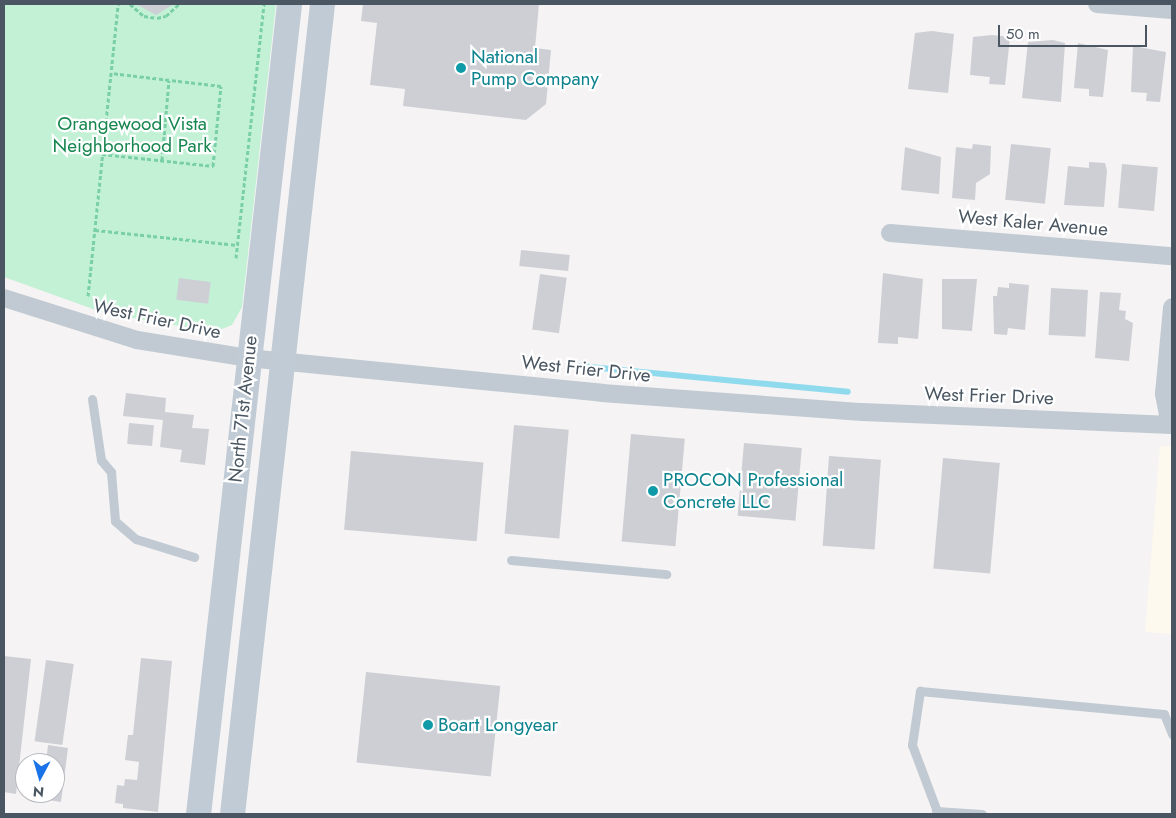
<!DOCTYPE html>
<html>
<head>
<meta charset="utf-8">
<style>
	body { margin:0 }
	#map { position:relative; width:1176px; height:818px; overflow:hidden; background:#f5f3f3; font-family:Jost,sans-serif }
	div>[style] { position:absolute }
	[style*='--x'] { left:calc(var(--x)*1px); top:calc(var(--y)*1px); width:calc(var(--w)*1px); rotate:calc(var(--a)*1deg) }
	.commercial>* { inset:0; background:#fdf9ef }
	.green>* { inset:0; background:#c3f1d5 }
	.stream>* { height:5.5px; margin:-2.75px; padding:0 2.75px; transform-origin:2.75px; border-radius:2.75px; background:#90daee }
	.building>* { inset:0; background:#cdcfd5; transform-origin:0 0 }
	.path>* { height:3px; margin-top:-1.5px; transform-origin:0; background:repeating-linear-gradient(90deg,#7ad0a6 0 4px,transparent 0 6.5px) }
	.lane>* { height:9px; margin:-4.5px; padding:0 4.5px; transform-origin:4.5px; border-radius:4.5px; background:#c1cad2 }
	.street>* { height:18px; margin:-9px; padding:0 9px; transform-origin:9px; border-radius:9px; background:#c1cad2 }
	.secondary>* { height:25px; margin:-12.5px; padding:0 12.5px; transform-origin:12.5px; border-radius:12.5px; background:#c1cbd6 }
	.dots>* { width:14px; height:14px; translate:-50% -50%; box-sizing:border-box; border:2px solid #fff; border-radius:50% }
	span { translate:-50% -50%; white-space:nowrap; text-align:center; line-height:1.15; -webkit-text-stroke:4.5px #fff; paint-order:stroke }
	.culture-label { font-size:19px; color:#0d838f }
	.left { translate:0 -50%; text-align:left }
	.park-label { font-size:19px; color:#17864f }
	.street-label { font-size:19px; color:#4a5661 }
	.frame { position:absolute; inset:0; border:5px solid #4a5661; pointer-events:none }
	.north { position:absolute; left:15px; top:753px; width:50px; height:50px; box-sizing:border-box; background:#fff; border:1px solid #b7bbc0; border-radius:50%; rotate:186deg; font-size:14px; font-weight:700; line-height:20px; text-align:center; color:#4a5661 }
	.north::after { content:''; display:block; margin:auto; width:18px; height:22px; background:#1a73e8; clip-path:polygon(50% 0,100% 100%,50% 72%,0 100%) }
	.scale { position:absolute; left:998px; top:25px; width:149px; height:22px; box-sizing:border-box; border:2px solid #4a5661; border-top:0; padding-left:6px; font-size:15px; line-height:18px; white-space:nowrap; color:#4a5661; -webkit-text-stroke:4px #fff; paint-order:stroke }
</style>
</head>
<body>
<div id="map">
	<div class="commercial">
		<i style="clip-path:polygon(1160px 446px,1172px 447px,1172px 634px,1145px 632px)"></i>
	</div>
	<div class="green">
		<i style="clip-path:polygon(4px 4px,276px 4px,242px 307px,232px 325px,214px 332px,104px 313px,4px 277px)"></i>
	</div>
	<div class="stream">
		<i style="--x:580;--y:366;--w:269;--a:5.5"></i>
	</div>
	<div class="building">
		<i style="clip-path:polygon(136px 4px,174px 4px,156px 15px)"></i>
		<i style="clip-path:polygon(363px 4px,539px 4px,535px 48px,551px 50px,546px 104px,526px 120px,403px 106px,405px 89px,370px 85px,377px 23px,361px 21px)"></i>
		<i style="clip-path:polygon(932px 31px,954px 34px,948px 93px,908px 89px,915px 33px)"></i>
		<i style="clip-path:polygon(992px 35px,1010px 37px,1005px 85px,989px 84px,990px 77px,970px 75px,973px 37px)"></i>
		<i style="clip-path:polygon(1053px 40px,1065px 43px,1061px 102px,1022px 98px,1028px 42px)"></i>
		<i style="clip-path:polygon(1078px 43px,1108px 50px,1103px 97px,1089px 96px,1089px 89px,1074px 88px)"></i>
		<i style="clip-path:polygon(1133px 46px,1166px 52px,1160px 102px,1146px 101px,1147px 93px,1131px 92px)"></i>
		<i style="clip-path:polygon(973px 144px,991px 146px,990px 174px,976px 183px,975px 200px,952px 198px,956px 147px,972px 149px)"></i>
		<i style="left:1011px;top:144px;width:40px;height:56px;rotate:6deg"></i>
		<i style="clip-path:polygon(905px 147px,941px 157px,939px 194px,901px 190px)"></i>
		<i style="clip-path:polygon(1089px 162px,1105px 163px,1107px 170px,1104px 207px,1064px 205px,1068px 166px,1089px 168px)"></i>
		<i style="left:1122px;top:164px;width:36px;height:44px;rotate:5deg"></i>
		<i style="left:521px;top:250px;width:49px;height:16px;rotate:6deg"></i>
		<i style="clip-path:polygon(883px 273px,923px 279px,918px 339px,898px 337px,898px 344px,878px 343px)"></i>
		<i style="left:540px;top:274px;width:27px;height:56px;rotate:8deg"></i>
		<i style="left:179px;top:278px;width:32px;height:22px;rotate:7deg"></i>
		<i style="clip-path:polygon(942px 279px,977px 279px,972px 331px,942px 329px)"></i>
		<i style="clip-path:polygon(1009px 283px,1029px 285px,1025px 330px,1008px 328px,1007px 335px,994px 334px,993px 296px,997px 296px,998px 287px,1009px 288px)"></i>
		<i style="left:1051px;top:288px;width:37px;height:47px;rotate:3deg"></i>
		<i style="clip-path:polygon(1100px 292px,1121px 293px,1119px 310px,1126px 311px,1125px 319px,1133px 323px,1129px 361px,1095px 358px)"></i>
		<i style="clip-path:polygon(126px 393px,166px 398px,165px 412px,194px 415px,192px 428px,209px 429px,205px 465px,180px 462px,182px 450px,160px 447px,163px 420px,123px 416px)"></i>
		<i style="left:129px;top:423px;width:25px;height:21px;rotate:5deg"></i>
		<i style="left:514px;top:425px;width:55px;height:109px;rotate:5deg"></i>
		<i style="left:631px;top:434px;width:54px;height:108px;rotate:5deg"></i>
		<i style="left:744px;top:443px;width:58px;height:73px;rotate:5deg"></i>
		<i style="left:351px;top:451px;width:133px;height:79px;rotate:5deg"></i>
		<i style="left:829px;top:456px;width:52px;height:90px;rotate:4deg"></i>
		<i style="left:943px;top:458px;width:57px;height:111px;rotate:5deg"></i>
		<i style="clip-path:polygon(4px 656px,31px 659px,16px 794px,4px 792px)"></i>
		<i style="clip-path:polygon(141px 658px,172px 661px,158px 812px,123px 808px,123px 804px,115px 803px,117px 785px,124px 786px,125px 779px,137px 780px,139px 762px,125px 760px,128px 735px,133px 735px)"></i>
		<i style="left:46px;top:660px;width:28px;height:82px;rotate:8deg"></i>
		<i style="left:366px;top:672px;width:135px;height:91px;rotate:6deg"></i>
		<i style="clip-path:polygon(48px 745px,68px 748px,61px 802px,42px 799px,42px 793px,55px 793px,55px 763px,46px 763px)"></i>
	</div>
	<div class="path">
		<i style="--x:130;--y:4;--w:18;--a:41"></i>
		<i style="--x:144;--y:16;--w:13;--a:9"></i>
		<i style="--x:157;--y:18;--w:9;--a:-13"></i>
		<i style="--x:166;--y:16;--w:18;--a:-43"></i>
		<i style="--x:102;--y:154;--w:112;--a:6.2"></i>
		<i style="--x:213;--y:166;--w:80;--a:-84.3"></i>
		<i style="--x:221;--y:86;--w:111;--a:-173.3"></i>
		<i style="--x:162;--y:160;--w:80;--a:-85"></i>
		<i style="--x:95;--y:230;--w:143;--a:6"></i>
		<i style="--x:236;--y:258;--w:256;--a:-83.7"></i>
		<i style="--x:88;--y:296;--w:294;--a:-84.1"></i>
	</div>
	<div class="lane">
		<i style="--x:92;--y:399;--w:62;--a:81.6"></i>
		<i style="--x:101;--y:460;--w:16;--a:50"></i>
		<i style="--x:111;--y:472;--w:49;--a:85.3"></i>
		<i style="--x:115;--y:521;--w:28;--a:41"></i>
		<i style="--x:136;--y:539;--w:61;--a:17.2"></i>
		<i style="--x:511;--y:560;--w:156;--a:5.2"></i>
		<i style="--x:936;--y:811;--w:46;--a:3.7"></i>
		<i style="--x:938;--y:814;--w:74;--a:-110.6"></i>
		<i style="--x:912;--y:745;--w:55;--a:-81.6"></i>
		<i style="--x:920;--y:691;--w:245;--a:5.4"></i>
		<i style="--x:1164;--y:714;--w:22;--a:68"></i>
	</div>
	<div class="street">
		<i style="--x:1097;--y:4;--w:75;--a:4.6"></i>
		<i style="--x:890;--y:233;--w:283;--a:4.7"></i>
		<i style="--x:4;--y:298;--w:139;--a:17.5"></i>
		<i style="--x:137;--y:340;--w:112;--a:9.2"></i>
		<i style="--x:248;--y:358;--w:356;--a:5.6"></i>
		<i style="--x:602;--y:393;--w:261;--a:4.2"></i>
		<i style="--x:862;--y:412;--w:310;--a:2.4"></i>
		<i style="--x:1170;--y:425;--w:32;--a:-101"></i>
		<i style="--x:1164;--y:394;--w:87;--a:-84.7"></i>
	</div>
	<div class="secondary">
		<i style="--x:198;--y:814;--w:815;--a:-83.59"></i>
		<i style="--x:232;--y:814;--w:815;--a:-83.66"></i>
	</div>
	<div class="dots">
		<i style="left:461px;top:68px;background:#0f9aa8"></i>
		<i style="left:653px;top:491px;background:#0f9aa8"></i>
		<i style="left:428px;top:725px;background:#0f9aa8"></i>
	</div>
	<div class="culture-label">
		<span class="left" style="left:471px;top:68px">National<br>Pump Company</span>
		<span class="left" style="left:663px;top:491px">PROCON Professional<br>Concrete LLC</span>
		<span class="left" style="left:438px;top:725px">Boart Longyear</span>
	</div>
	<div class="park-label">
		<span style="left:132px;top:135px">Orangewood Vista<br>Neighborhood Park</span>
	</div>
	<div class="street-label">
		<span style="left:1033px;top:223px;rotate:5deg">West Kaler Avenue</span>
		<span style="left:157px;top:319px;rotate:12deg">West Frier Drive</span>
		<span style="left:586px;top:369px;rotate:6deg">West Frier Drive</span>
		<span style="left:989px;top:396px;rotate:2deg">West Frier Drive</span>
		<span style="left:243px;top:409px;rotate:-84deg">North 71st Avenue</span>
	</div>
	<div class="frame"></div>
	<div class="north">N</div>
	<div class="scale">50 m</div>
</div>
</body>
</html>
